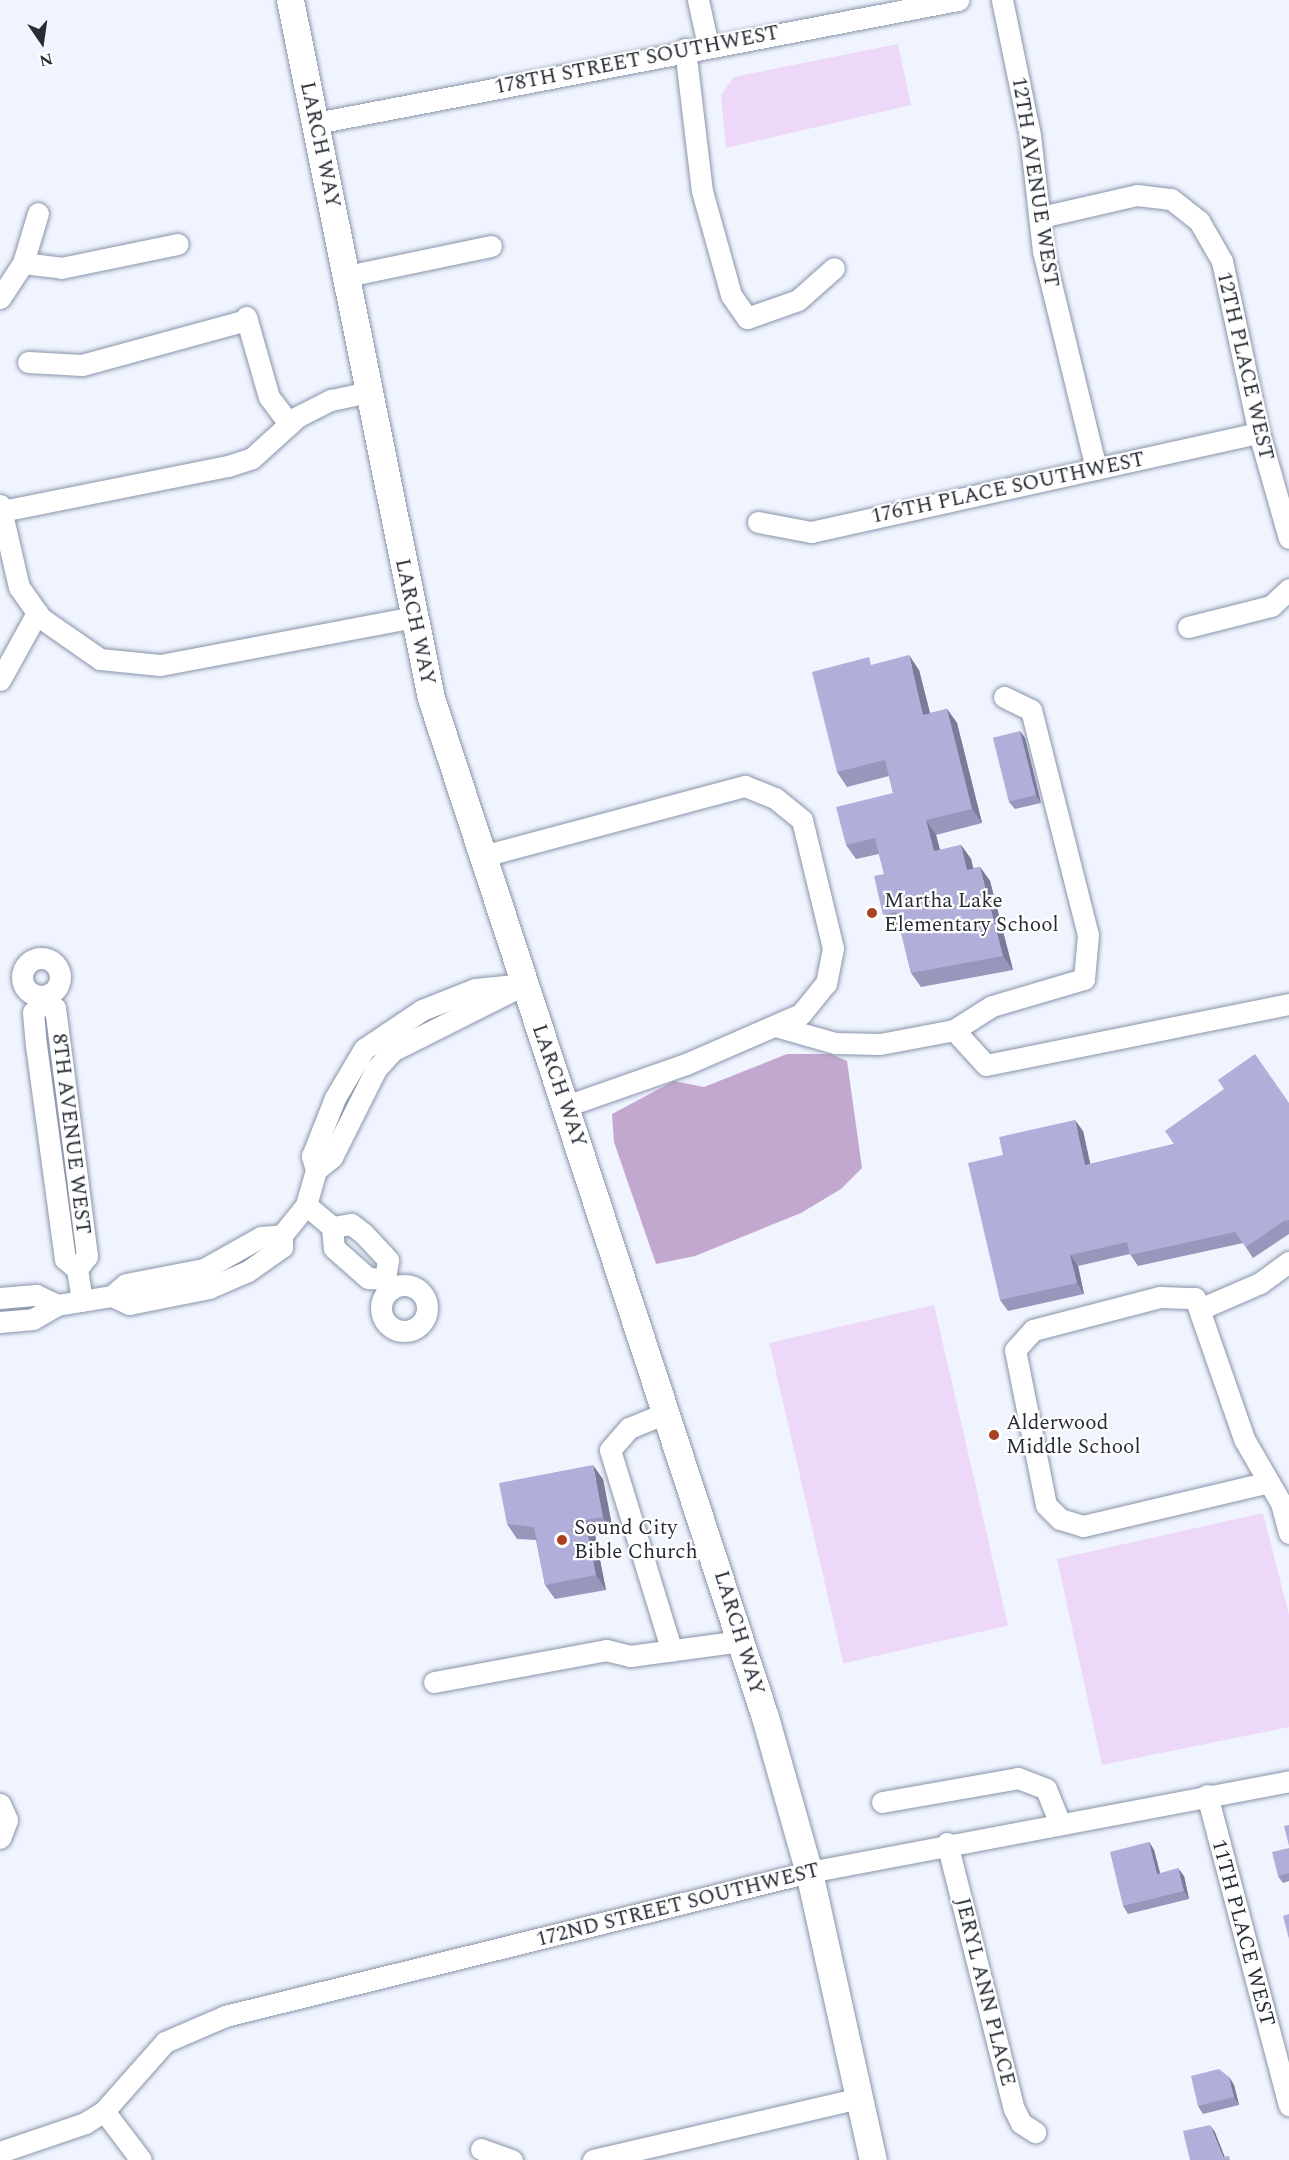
<!DOCTYPE html>
<html>
<head>
<meta charset="utf-8">
<style>
	body { margin:0 }
	#map { position:relative; width:1289px; height:2160px; overflow:hidden; background:#eff4fe; font-family:Spectral,serif }
	div>[style] { position:absolute }
	[style*='--x'] { left:calc(var(--x)*1px); top:calc(var(--y)*1px); width:calc(var(--w)*1px); rotate:calc(var(--a)*1deg) }
	.green>* { inset:0; background:#eed8f9; transform-origin:0 0 }
	.forest>* { inset:0; background:#c2a7cf }
	.roads { filter:drop-shadow(0 0 2px #8894aa) drop-shadow(0 0 2px #8894aa) }
	.minor>* { height:21px; margin:-10.5px; padding:0 10.5px; transform-origin:10.5px; border-radius:10.5px; background:#fff }
	.minor>.ring { margin:-10.5px; padding:0; box-sizing:content-box; background:none; border:21px solid #fff; border-radius:50% }
	.major>* { height:27px; margin:-13.5px; padding:0 13.5px; transform-origin:13.5px; border-radius:13.5px; background:#fff }
	.wall>* { inset:0; background:#9896bb }
	.shaded-wall>* { inset:0; background:#7c7a99 }
	.building>* { inset:0; background:#b1aeda; transform-origin:0 0 }
	.dots>* { width:16px; height:16px; translate:-50% -50%; box-sizing:border-box; border:3px solid #fff; border-radius:50% }
	span { translate:-50% -50%; white-space:nowrap; text-align:center; line-height:1.15; -webkit-text-stroke:4.5px #fff; paint-order:stroke }
	.street-label { font-size:21px; color:#272c35 }
	.poi-label { font-size:21px; color:#272c35 }
	.left { translate:0 -50%; text-align:left }
	.north { position:absolute; left:12px; top:12px; width:60px; height:60px; -webkit-text-stroke:4px #fff; paint-order:stroke; rotate:167deg; font-size:16px; font-weight:700; line-height:24px; text-align:center; color:#272c35 }
	.north::after { content:''; display:block; margin:auto; width:21px; height:27px; background:#272c35; clip-path:polygon(50% 0,100% 100%,50% 72%,0 100%) }
</style>
</head>
<body>
<div id="map">
	<div class="green">
		<i style="clip-path:polygon(898px 44px,911px 105px,726px 148px,721px 95px,734px 77px)"></i>
		<i style="left:934px;top:1305px;width:329px;height:169px;rotate:77deg"></i>
		<i style="clip-path:polygon(1263px 1513px,1289px 1615px,1289px 1727px,1102px 1765px,1057px 1559px)"></i>
	</div>
	<div class="forest">
		<i style="clip-path:polygon(787px 1054px,831px 1054px,847px 1061px,862px 1168px,841px 1189px,801px 1213px,695px 1256px,656px 1264px,614px 1142px,612px 1114px,674px 1081px,704px 1087px)"></i>
	</div>
	<div class="roads">
		<div class="minor">
			<i style="--x:698;--y:0;--w:46;--a:77.5"></i>
			<i style="--x:1002;--y:0;--w:138;--a:78.3"></i>
			<i style="--x:1030;--y:135;--w:117;--a:83.6"></i>
			<i style="--x:1043;--y:251;--w:224;--a:76.3"></i>
			<i style="--x:685;--y:49;--w:143;--a:83.2"></i>
			<i style="--x:702;--y:191;--w:108;--a:74.4"></i>
			<i style="--x:731;--y:295;--w:28;--a:55"></i>
			<i style="--x:747;--y:318;--w:54;--a:-19.4"></i>
			<i style="--x:798;--y:300;--w:48;--a:-41.6"></i>
			<i style="--x:316;--y:123;--w:654;--a:-10.85"></i>
			<i style="--x:1041;--y:217;--w:98;--a:-12.9"></i>
			<i style="--x:1137;--y:195;--w:34;--a:7"></i>
			<i style="--x:1171;--y:199;--w:36;--a:38"></i>
			<i style="--x:1199;--y:221;--w:46;--a:60.1"></i>
			<i style="--x:1222;--y:261;--w:176;--a:77.9"></i>
			<i style="--x:1259;--y:433;--w:109;--a:74.1"></i>
			<i style="--x:23;--y:263;--w:38;--a:7"></i>
			<i style="--x:61;--y:268;--w:119;--a:-11.6"></i>
			<i style="--x:347;--y:276;--w:147;--a:-11.8"></i>
			<i style="--x:0;--y:298;--w:42;--a:-56.7"></i>
			<i style="--x:23;--y:263;--w:52;--a:-73.3"></i>
			<i style="--x:246;--y:317;--w:83;--a:74"></i>
			<i style="--x:269;--y:397;--w:34;--a:53"></i>
			<i style="--x:28;--y:362;--w:54;--a:3.2"></i>
			<i style="--x:82;--y:365;--w:171;--a:-15.3"></i>
			<i style="--x:0;--y:505;--w:84;--a:77"></i>
			<i style="--x:19;--y:587;--w:38;--a:55"></i>
			<i style="--x:41;--y:618;--w:72;--a:34.8"></i>
			<i style="--x:100;--y:659;--w:60;--a:5.7"></i>
			<i style="--x:160;--y:665;--w:258;--a:-10.7"></i>
			<i style="--x:2;--y:511;--w:230;--a:-11.3"></i>
			<i style="--x:228;--y:466;--w:25;--a:-18"></i>
			<i style="--x:252;--y:458;--w:61;--a:-42.3"></i>
			<i style="--x:297;--y:417;--w:38;--a:-27"></i>
			<i style="--x:331;--y:400;--w:40;--a:-12"></i>
			<i style="--x:758;--y:522;--w:54;--a:10.7"></i>
			<i style="--x:811;--y:532;--w:459;--a:-12.5"></i>
			<i style="--x:1188;--y:627;--w:86;--a:-14.2"></i>
			<i style="--x:1271;--y:606;--w:25;--a:-43"></i>
			<i style="--x:0;--y:680;--w:77;--a:-61.1"></i>
			<i style="--x:483;--y:856;--w:271;--a:-15"></i>
			<i style="--x:745;--y:786;--w:32;--a:22"></i>
			<i style="--x:775;--y:798;--w:35;--a:39"></i>
			<i style="--x:802;--y:820;--w:132;--a:76.4"></i>
			<i style="--x:833;--y:948;--w:36;--a:101"></i>
			<i style="--x:826;--y:983;--w:40;--a:129"></i>
			<i style="--x:801;--y:1014;--w:125;--a:156.5"></i>
			<i style="--x:686;--y:1064;--w:127;--a:160.7"></i>
			<i class="ring" style="left:22px;top:958px;width:17px;height:17px"></i>
			<i style="--x:44;--y:1003;--w:14;--a:141"></i>
			<i style="--x:33;--y:1012;--w:33;--a:85"></i>
			<i style="--x:36;--y:1045;--w:216;--a:82.3"></i>
			<i style="--x:65;--y:1259;--w:16;--a:40"></i>
			<i style="--x:77;--y:1269;--w:32;--a:81"></i>
			<i style="--x:44;--y:1003;--w:12;--a:24"></i>
			<i style="--x:55;--y:1008;--w:179;--a:82.6"></i>
			<i style="--x:78;--y:1186;--w:71;--a:82.7"></i>
			<i style="--x:87;--y:1256;--w:16;--a:128"></i>
			<i style="--x:775;--y:1026;--w:62;--a:15.8"></i>
			<i style="--x:835;--y:1043;--w:45;--a:1.3"></i>
			<i style="--x:880;--y:1044;--w:75;--a:-10.7"></i>
			<i style="--x:954;--y:1030;--w:47;--a:47.6"></i>
			<i style="--x:986;--y:1065;--w:309;--a:-11.4"></i>
			<i style="--x:954;--y:1030;--w:45;--a:-32.3"></i>
			<i style="--x:992;--y:1006;--w:96;--a:-16.4"></i>
			<i style="--x:1084;--y:979;--w:44;--a:-84.8"></i>
			<i style="--x:1088;--y:935;--w:232;--a:-104.2"></i>
			<i style="--x:1031;--y:710;--w:30;--a:-154"></i>
			<i style="--x:316;--y:1170;--w:21;--a:-39"></i>
			<i style="--x:332;--y:1157;--w:98;--a:-63.4"></i>
			<i style="--x:376;--y:1069;--w:24;--a:-48"></i>
			<i style="--x:392;--y:1051;--w:140;--a:-26.7"></i>
			<i style="--x:306;--y:1205;--w:34;--a:40"></i>
			<i style="--x:332;--y:1227;--w:19;--a:-9"></i>
			<i style="--x:351;--y:1224;--w:15;--a:37"></i>
			<i style="--x:363;--y:1233;--w:37;--a:47"></i>
			<i style="--x:388;--y:1260;--w:19;--a:99"></i>
			<i style="--x:385;--y:1279;--w:12;--a:55"></i>
			<i style="--x:332;--y:1227;--w:21;--a:85"></i>
			<i style="--x:334;--y:1248;--w:45;--a:41.4"></i>
			<i style="--x:368;--y:1278;--w:17;--a:3"></i>
			<i class="ring" style="left:381px;top:1285px;width:25px;height:25px"></i>
			<i style="--x:112;--y:1296;--w:19;--a:25"></i>
			<i style="--x:129;--y:1304;--w:82;--a:-11.3"></i>
			<i style="--x:209;--y:1288;--w:43;--a:-23.6"></i>
			<i style="--x:248;--y:1271;--w:42;--a:-35.2"></i>
			<i style="--x:282;--y:1247;--w:12;--a:-90"></i>
			<i style="--x:282;--y:1235;--w:38;--a:-51"></i>
			<i style="--x:306;--y:1205;--w:36;--a:-74"></i>
			<i style="--x:316;--y:1170;--w:15;--a:-106"></i>
			<i style="--x:312;--y:1156;--w:62;--a:-68.4"></i>
			<i style="--x:335;--y:1098;--w:57;--a:-59.4"></i>
			<i style="--x:364;--y:1049;--w:70;--a:-33.9"></i>
			<i style="--x:422;--y:1010;--w:57;--a:-21.6"></i>
			<i style="--x:475;--y:989;--w:50;--a:-5.7"></i>
			<i style="--x:0;--y:1298;--w:36;--a:-5"></i>
			<i style="--x:36;--y:1295;--w:23;--a:25"></i>
			<i style="--x:1200;--y:1309;--w:65;--a:-23.4"></i>
			<i style="--x:1260;--y:1283;--w:36;--a:-36"></i>
			<i style="--x:0;--y:1322;--w:33;--a:-5"></i>
			<i style="--x:33;--y:1319;--w:28;--a:-30"></i>
			<i style="--x:57;--y:1305;--w:56;--a:-9.3"></i>
			<i style="--x:112;--y:1296;--w:18;--a:-41"></i>
			<i style="--x:126;--y:1284;--w:79;--a:-10.9"></i>
			<i style="--x:204;--y:1269;--w:65;--a:-29.3"></i>
			<i style="--x:261;--y:1237;--w:21;--a:-5"></i>
			<i style="--x:668;--y:1412;--w:42;--a:157.7"></i>
			<i style="--x:629;--y:1428;--w:29;--a:131"></i>
			<i style="--x:610;--y:1450;--w:210;--a:72.9"></i>
			<i style="--x:1265;--y:1483;--w:187;--a:166.7"></i>
			<i style="--x:1083;--y:1526;--w:24;--a:-163"></i>
			<i style="--x:1060;--y:1519;--w:20;--a:-135"></i>
			<i style="--x:1046;--y:1505;--w:158;--a:-101.3"></i>
			<i style="--x:1015;--y:1350;--w:27;--a:-48"></i>
			<i style="--x:1033;--y:1330;--w:131;--a:-14.6"></i>
			<i style="--x:1160;--y:1297;--w:35;--a:2"></i>
			<i style="--x:1195;--y:1298;--w:149;--a:70.8"></i>
			<i style="--x:1244;--y:1439;--w:74;--a:60"></i>
			<i style="--x:1281;--y:1503;--w:31;--a:75"></i>
			<i style="--x:434;--y:1682;--w:175;--a:-10.5"></i>
			<i style="--x:606;--y:1650;--w:25;--a:14"></i>
			<i style="--x:630;--y:1656;--w:112;--a:-7.7"></i>
			<i style="--x:1207;--y:1795;--w:321;--a:75.2"></i>
			<i style="--x:882;--y:1802;--w:138;--a:-10"></i>
			<i style="--x:1018;--y:1778;--w:30;--a:21"></i>
			<i style="--x:1046;--y:1789;--w:35;--a:68"></i>
			<i style="--x:0;--y:1804;--w:17;--a:66"></i>
			<i style="--x:7;--y:1820;--w:19;--a:111"></i>
			<i style="--x:947;--y:1843;--w:274;--a:75.9"></i>
			<i style="--x:1014;--y:2109;--w:16;--a:63"></i>
			<i style="--x:1021;--y:2123;--w:17;--a:33"></i>
			<i style="--x:104;--y:2111;--w:61;--a:52.9"></i>
			<i style="--x:481;--y:2149;--w:33;--a:20"></i>
			<i style="--x:0;--y:2152;--w:90;--a:-18.8"></i>
			<i style="--x:85;--y:2123;--w:22;--a:-32"></i>
			<i style="--x:104;--y:2111;--w:92;--a:-48.5"></i>
			<i style="--x:165;--y:2042;--w:65;--a:-23.4"></i>
			<i style="--x:225;--y:2016;--w:601;--a:-13.85"></i>
			<i style="--x:809;--y:1872;--w:489;--a:-10.7"></i>
			<i style="--x:593;--y:2160;--w:273;--a:-13.1"></i>
		</div>
		<div class="major">
			<i style="--x:290;--y:0;--w:712;--a:78.58"></i>
			<i style="--x:431;--y:698;--w:1072;--a:71.85"></i>
			<i style="--x:765;--y:1717;--w:161;--a:74.2"></i>
			<i style="--x:809;--y:1872;--w:295;--a:77.5"></i>
		</div>
	</div>
	<div class="wall">
		<i style="clip-path:polygon(874px 664px,919px 670px,930px 713px,947px 709px,957px 723px,982px 823px,936px 835px,940px 850px,961px 845px,971px 859px,973px 868px,980px 867px,990px 881px,1013px 970px,921px 987px,911px 973px,900px 928px,893px 930px,883px 915px,884px 874px,879px 854px,856px 859px,846px 845px,893px 793px,889px 776px,847px 787px,837px 772px)"></i>
		<i style="clip-path:polygon(1020px 731px,1025px 738px,1041px 803px,1015px 809px,1009px 802px)"></i>
		<i style="clip-path:polygon(1289px 1103px,1289px 1234px,1253px 1258px,1243px 1243px,1138px 1266px,1130px 1254px,1078px 1266px,1084px 1294px,1008px 1311px,1000px 1300px,1003px 1155px,1083px 1131px,1090px 1164px,1174px 1144px)"></i>
		<i style="clip-path:polygon(603px 1479px,613px 1531px,595px 1535px,606px 1590px,555px 1599px,545px 1585px,536px 1540px,517px 1539px,507px 1524px)"></i>
		<i style="clip-path:polygon(1149px 1842px,1154px 1850px,1160px 1873px,1184px 1876px,1189px 1899px,1128px 1914px,1123px 1906px)"></i>
		<i style="clip-path:polygon(1289px 1848px,1289px 1881px,1283px 1883px,1278px 1876px)"></i>
		<i style="clip-path:polygon(1229px 2077px,1234px 2085px,1239px 2105px,1203px 2114px,1198px 2106px)"></i>
	</div>
	<div class="shaded-wall">
		<i style="clip-path:polygon(909px 655px,919px 670px,934px 729px,923px 715px)"></i>
		<i style="clip-path:polygon(947px 709px,957px 723px,982px 823px,972px 809px)"></i>
		<i style="clip-path:polygon(1020px 731px,1025px 738px,1041px 803px,1036px 795px)"></i>
		<i style="clip-path:polygon(926px 820px,936px 835px,944px 865px,934px 851px)"></i>
		<i style="clip-path:polygon(961px 845px,971px 859px,977px 884px,967px 870px)"></i>
		<i style="clip-path:polygon(980px 867px,990px 881px,1013px 970px,1003px 956px)"></i>
		<i style="clip-path:polygon(1075px 1120px,1083px 1131px,1093px 1176px,1085px 1165px)"></i>
		<i style="clip-path:polygon(1070px 1255px,1078px 1266px,1084px 1294px,1077px 1283px)"></i>
		<i style="clip-path:polygon(593px 1465px,603px 1479px,613px 1531px,603px 1517px)"></i>
		<i style="clip-path:polygon(585px 1520px,595px 1535px,606px 1590px,596px 1575px)"></i>
		<i style="clip-path:polygon(1149px 1842px,1154px 1850px,1162px 1881px,1157px 1874px)"></i>
		<i style="clip-path:polygon(1178px 1868px,1184px 1876px,1189px 1899px,1184px 1891px)"></i>
		<i style="clip-path:polygon(1229px 2077px,1234px 2085px,1239px 2105px,1234px 2097px)"></i>
		<i style="clip-path:polygon(1210px 2125px,1215px 2132px,1226px 2160px,1223px 2157px)"></i>
	</div>
	<div class="building">
		<i style="clip-path:polygon(909px 655px,923px 715px,947px 709px,972px 809px,926px 820px,934px 851px,961px 845px,967px 870px,980px 867px,1003px 956px,911px 973px,896px 912px,883px 915px,874px 876px,884px 874px,875px 838px,846px 845px,836px 807px,893px 793px,885px 760px,837px 772px,812px 672px,869px 657px,871px 665px)"></i>
		<i style="left:1020px;top:731px;width:66px;height:28px;rotate:76deg"></i>
		<i style="clip-path:polygon(1255px 1054px,1289px 1103px,1289px 1220px,1284px 1221px,1246px 1247px,1235px 1232px,1130px 1255px,1127px 1242px,1070px 1255px,1077px 1283px,1000px 1300px,968px 1163px,1003px 1155px,999px 1137px,1075px 1120px,1085px 1165px,1174px 1144px,1165px 1131px,1224px 1089px,1218px 1080px)"></i>
		<i style="clip-path:polygon(593px 1465px,603px 1517px,585px 1520px,596px 1575px,545px 1585px,534px 1527px,507px 1524px,499px 1483px)"></i>
		<i style="clip-path:polygon(1289px 1825px,1289px 1846px,1284px 1826px)"></i>
		<i style="clip-path:polygon(1149px 1842px,1157px 1874px,1178px 1868px,1184px 1891px,1123px 1906px,1110px 1852px)"></i>
		<i style="clip-path:polygon(1289px 1848px,1289px 1873px,1278px 1876px,1272px 1852px)"></i>
		<i style="clip-path:polygon(1289px 1914px,1289px 1939px,1283px 1916px)"></i>
		<i style="clip-path:polygon(1219px 2069px,1229px 2077px,1234px 2097px,1198px 2106px,1191px 2076px)"></i>
		<i style="clip-path:polygon(1210px 2125px,1223px 2157px,1229px 2156px,1230px 2160px,1190px 2160px,1183px 2131px)"></i>
	</div>
	<div class="dots">
		<i style="left:872px;top:913px;background:#a94122"></i>
		<i style="left:994px;top:1435px;background:#a94122"></i>
		<i style="left:562px;top:1540px;background:#a94122"></i>
	</div>
	<div class="street-label">
		<span style="left:637px;top:60px;rotate:-11deg">178TH STREET SOUTHWEST</span>
		<span style="left:320px;top:145px;rotate:78deg">LARCH WAY</span>
		<span style="left:1035px;top:182px;rotate:81deg">12TH AVENUE WEST</span>
		<span style="left:1245px;top:366px;rotate:77deg">12TH PLACE WEST</span>
		<span style="left:1008px;top:488px;rotate:-12deg">176TH PLACE SOUTHWEST</span>
		<span style="left:415px;top:622px;rotate:78deg">LARCH WAY</span>
		<span style="left:559px;top:1086px;rotate:71deg">LARCH WAY</span>
		<span style="left:71px;top:1134px;rotate:83deg">8TH AVENUE WEST</span>
		<span style="left:739px;top:1633px;rotate:73deg">LARCH WAY</span>
		<span style="left:678px;top:1905px;rotate:-14deg">172ND STREET SOUTHWEST</span>
		<span style="left:1243px;top:1933px;rotate:75deg">11TH PLACE WEST</span>
		<span style="left:985px;top:1992px;rotate:76deg">JERYL ANN PLACE</span>
	</div>
	<div class="poi-label">
		<span class="left" style="left:884px;top:913px">Martha Lake<br>Elementary School</span>
		<span class="left" style="left:1006px;top:1435px">Alderwood<br>Middle School</span>
		<span class="left" style="left:574px;top:1540px">Sound City<br>Bible Church</span>
	</div>
	<div class="north">N</div>
</div>
</body>
</html>
